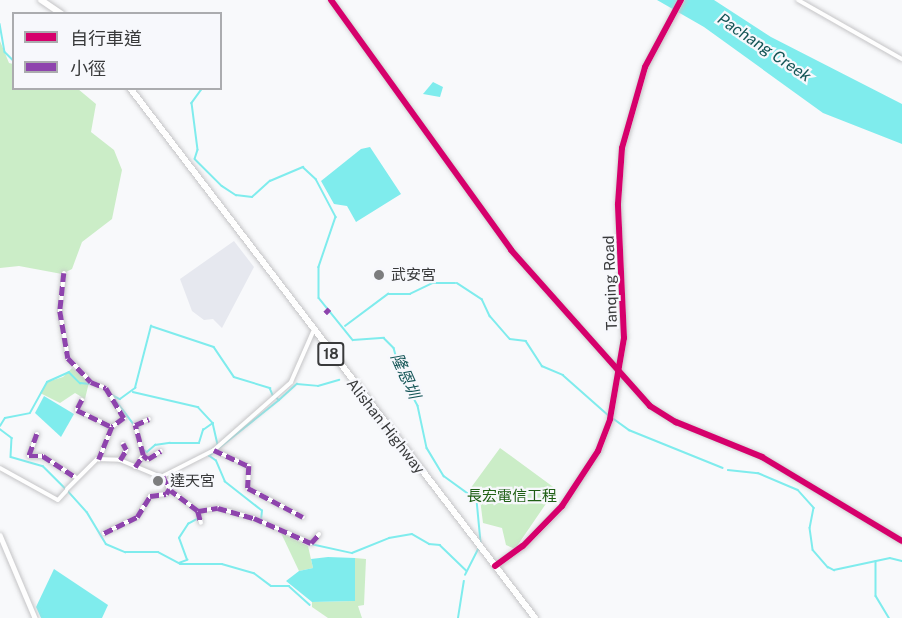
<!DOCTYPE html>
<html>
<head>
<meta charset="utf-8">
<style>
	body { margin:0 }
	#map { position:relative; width:902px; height:618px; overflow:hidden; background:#f8f9fb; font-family:"Public Sans","Noto Sans TC",sans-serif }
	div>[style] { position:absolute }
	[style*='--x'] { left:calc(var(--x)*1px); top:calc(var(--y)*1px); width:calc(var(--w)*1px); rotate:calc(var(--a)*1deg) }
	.built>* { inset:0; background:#e6e8ef }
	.green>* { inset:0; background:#cbedc7 }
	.water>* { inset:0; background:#7feced }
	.stream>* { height:1.5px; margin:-0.75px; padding:0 0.75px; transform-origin:0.75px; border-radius:0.75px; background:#7feced }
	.roads { filter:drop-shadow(0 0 2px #c4c4c6) drop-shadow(0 0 2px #c4c4c6) }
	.minor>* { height:4px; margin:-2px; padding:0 2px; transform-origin:2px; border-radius:2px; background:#fefefe }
	.tertiary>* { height:4.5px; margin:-2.25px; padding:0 2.25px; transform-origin:2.25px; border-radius:2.25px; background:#fefefe }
	.primary>* { height:6px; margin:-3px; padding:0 3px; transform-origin:3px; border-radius:3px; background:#fefefe }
	.quiet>* { height:4.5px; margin-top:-2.25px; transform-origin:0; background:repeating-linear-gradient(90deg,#8e44ad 0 9px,transparent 0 13.5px) }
	.cycleway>* { height:6px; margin:-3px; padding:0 3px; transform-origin:3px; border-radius:3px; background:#d6006c }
	.dots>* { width:16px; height:16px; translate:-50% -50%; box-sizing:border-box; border:3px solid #f7f8fc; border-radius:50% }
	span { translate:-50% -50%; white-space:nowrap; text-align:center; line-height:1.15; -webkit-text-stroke:4.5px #f7f8fc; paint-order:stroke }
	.shield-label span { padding:2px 4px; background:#f7f8fc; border:2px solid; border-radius:4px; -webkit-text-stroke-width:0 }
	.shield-label { font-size:14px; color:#393a3b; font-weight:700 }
	.poi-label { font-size:15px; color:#393a3b }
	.left { translate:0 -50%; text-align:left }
	.street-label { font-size:15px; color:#393a3b }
	.park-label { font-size:15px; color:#1f5f15 }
	.water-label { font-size:16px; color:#145556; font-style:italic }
	.legend { position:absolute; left:12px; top:12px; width:210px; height:78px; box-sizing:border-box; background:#f7f8fc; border:2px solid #abacaf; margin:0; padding:8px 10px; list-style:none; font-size:18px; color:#393a3b }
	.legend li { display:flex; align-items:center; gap:12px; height:30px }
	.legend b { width:30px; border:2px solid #abacaf }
</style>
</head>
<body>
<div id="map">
	<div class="built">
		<i style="clip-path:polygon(234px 241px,254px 267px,222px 328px,213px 319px,204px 320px,192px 311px,180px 279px)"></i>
	</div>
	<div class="green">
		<i style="clip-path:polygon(0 41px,9px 63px,13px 64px,14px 88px,78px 89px,96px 104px,91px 132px,114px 150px,122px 170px,112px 219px,82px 242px,72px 269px,62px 274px,19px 266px,0 268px)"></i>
		<i style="clip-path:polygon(72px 368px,89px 382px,85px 399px,75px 393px,60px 403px,40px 393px,47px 382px,63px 377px)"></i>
		<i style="clip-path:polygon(500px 448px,556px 489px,515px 549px,506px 545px,502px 528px,483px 523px,480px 499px,470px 489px)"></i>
		<i style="clip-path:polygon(281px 533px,308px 546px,313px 568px,299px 571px)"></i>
		<i style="clip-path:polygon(355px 558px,366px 559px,364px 605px,358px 606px,362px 618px,328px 618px,312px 607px,312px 602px,355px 601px)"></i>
	</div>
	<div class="water">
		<i style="clip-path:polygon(657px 0,714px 0,771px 37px,902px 104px,902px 144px,823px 113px,704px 27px)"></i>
		<i style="clip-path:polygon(433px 82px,443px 87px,440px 97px,423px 94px)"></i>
		<i style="clip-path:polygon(370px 147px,401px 194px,356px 222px,347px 206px,334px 204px,321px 181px,361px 149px)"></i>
		<i style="clip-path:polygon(44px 396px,74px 414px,61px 437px,35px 413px)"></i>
		<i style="clip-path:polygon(328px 557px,355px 558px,355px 601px,312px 602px,286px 581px,299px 571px,313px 568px,311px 559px)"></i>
		<i style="clip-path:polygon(54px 569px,108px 605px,102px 618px,41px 618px,36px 607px)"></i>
	</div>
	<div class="stream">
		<i style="--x:0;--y:24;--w:28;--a:80"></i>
		<i style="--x:5;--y:52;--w:13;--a:45"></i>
		<i style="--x:203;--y:88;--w:19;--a:126"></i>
		<i style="--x:192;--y:103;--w:47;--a:82.7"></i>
		<i style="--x:198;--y:150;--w:9;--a:108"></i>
		<i style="--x:195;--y:159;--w:38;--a:45"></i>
		<i style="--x:222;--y:186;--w:17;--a:33"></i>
		<i style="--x:236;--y:195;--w:16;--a:7"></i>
		<i style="--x:252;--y:197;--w:24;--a:-42"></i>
		<i style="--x:270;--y:181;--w:36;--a:-23"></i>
		<i style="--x:303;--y:167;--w:18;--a:43"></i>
		<i style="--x:316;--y:179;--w:43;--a:62.2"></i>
		<i style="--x:336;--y:217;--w:53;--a:108.8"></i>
		<i style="--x:319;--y:267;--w:31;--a:90"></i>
		<i style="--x:319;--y:298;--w:54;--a:51"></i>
		<i style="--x:353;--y:340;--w:31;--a:-4"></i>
		<i style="--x:384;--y:338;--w:14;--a:45"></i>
		<i style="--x:394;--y:348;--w:28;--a:75"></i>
		<i style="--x:401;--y:375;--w:35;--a:61"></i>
		<i style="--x:418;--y:406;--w:43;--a:77.9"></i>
		<i style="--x:427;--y:448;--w:33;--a:59"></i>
		<i style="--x:444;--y:476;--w:41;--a:36"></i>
		<i style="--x:477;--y:500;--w:42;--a:84.6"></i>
		<i style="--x:457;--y:283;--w:30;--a:33"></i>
		<i style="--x:482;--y:299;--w:19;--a:65"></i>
		<i style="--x:490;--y:316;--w:30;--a:49"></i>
		<i style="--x:510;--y:339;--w:16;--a:7"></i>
		<i style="--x:526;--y:341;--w:30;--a:57"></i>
		<i style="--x:542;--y:366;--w:23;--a:23"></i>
		<i style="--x:563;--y:375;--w:60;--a:41.6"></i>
		<i style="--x:345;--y:326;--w:54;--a:-36.7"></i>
		<i style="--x:388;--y:294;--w:22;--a:0"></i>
		<i style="--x:410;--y:294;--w:25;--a:-26"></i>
		<i style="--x:433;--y:283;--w:22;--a:0"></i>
		<i style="--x:133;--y:392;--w:67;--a:13"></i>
		<i style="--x:198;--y:407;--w:22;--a:47"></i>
		<i style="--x:213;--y:423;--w:23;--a:77"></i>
		<i style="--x:112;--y:395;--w:9;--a:27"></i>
		<i style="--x:120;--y:399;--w:19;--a:-36"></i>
		<i style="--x:135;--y:388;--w:64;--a:-75.5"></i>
		<i style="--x:151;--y:326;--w:66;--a:18.4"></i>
		<i style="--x:214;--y:347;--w:36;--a:56"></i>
		<i style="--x:234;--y:377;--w:38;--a:17"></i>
		<i style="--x:270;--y:388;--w:8;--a:67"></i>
		<i style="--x:114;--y:398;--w:34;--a:53"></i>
		<i style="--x:277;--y:398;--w:3;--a:45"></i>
		<i style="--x:279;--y:400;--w:24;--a:-42"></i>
		<i style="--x:297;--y:384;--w:21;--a:5"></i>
		<i style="--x:318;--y:386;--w:22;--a:-16"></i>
		<i style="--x:614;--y:419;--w:19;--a:36"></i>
		<i style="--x:629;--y:430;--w:101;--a:22"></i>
		<i style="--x:0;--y:426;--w:9;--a:-58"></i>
		<i style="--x:5;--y:418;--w:25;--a:-11"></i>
		<i style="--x:30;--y:413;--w:35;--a:-61"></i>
		<i style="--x:47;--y:382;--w:24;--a:-24"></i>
		<i style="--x:69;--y:372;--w:16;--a:45"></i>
		<i style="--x:80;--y:383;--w:11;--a:5"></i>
		<i style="--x:0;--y:429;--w:15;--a:37"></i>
		<i style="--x:12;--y:438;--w:19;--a:93"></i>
		<i style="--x:11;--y:457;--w:33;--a:16"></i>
		<i style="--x:43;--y:466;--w:31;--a:45"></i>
		<i style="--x:143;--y:449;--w:5;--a:37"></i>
		<i style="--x:147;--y:452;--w:11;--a:-41"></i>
		<i style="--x:155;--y:445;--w:15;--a:-8"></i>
		<i style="--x:170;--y:443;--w:29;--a:0"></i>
		<i style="--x:199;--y:443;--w:14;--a:-73"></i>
		<i style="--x:203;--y:430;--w:12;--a:-35"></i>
		<i style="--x:728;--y:470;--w:30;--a:6"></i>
		<i style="--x:758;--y:473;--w:43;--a:23"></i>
		<i style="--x:798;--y:490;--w:24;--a:48"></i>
		<i style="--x:814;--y:508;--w:20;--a:101"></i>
		<i style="--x:810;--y:528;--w:22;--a:82"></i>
		<i style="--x:813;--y:550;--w:23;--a:49"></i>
		<i style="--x:828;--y:567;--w:7;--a:27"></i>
		<i style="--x:834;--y:570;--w:57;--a:-12.1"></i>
		<i style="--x:890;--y:558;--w:12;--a:14"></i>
		<i style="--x:68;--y:491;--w:28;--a:48"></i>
		<i style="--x:87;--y:512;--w:37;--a:59"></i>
		<i style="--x:106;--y:544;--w:21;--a:23"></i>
		<i style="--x:125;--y:552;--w:33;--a:0"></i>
		<i style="--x:158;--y:552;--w:24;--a:28"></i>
		<i style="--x:179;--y:563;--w:9;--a:-21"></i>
		<i style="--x:187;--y:560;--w:23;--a:-110"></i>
		<i style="--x:179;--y:538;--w:17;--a:-57"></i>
		<i style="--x:188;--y:524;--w:10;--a:-29"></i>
		<i style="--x:261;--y:520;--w:9;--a:-84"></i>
		<i style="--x:262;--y:511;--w:47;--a:-141.9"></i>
		<i style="--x:225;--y:482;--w:23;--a:-113"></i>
		<i style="--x:216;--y:461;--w:9;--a:-144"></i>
		<i style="--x:209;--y:456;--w:88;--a:-38.6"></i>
		<i style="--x:311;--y:544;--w:42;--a:12.4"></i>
		<i style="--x:352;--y:553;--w:40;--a:-22"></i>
		<i style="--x:389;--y:538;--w:23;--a:-10"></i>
		<i style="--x:412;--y:534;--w:20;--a:30"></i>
		<i style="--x:429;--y:544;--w:11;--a:5"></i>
		<i style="--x:440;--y:545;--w:37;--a:44"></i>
		<i style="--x:876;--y:561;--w:35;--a:90"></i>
		<i style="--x:876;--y:596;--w:26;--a:59"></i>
		<i style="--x:180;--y:564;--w:42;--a:0"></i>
		<i style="--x:222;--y:564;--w:33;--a:16"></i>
		<i style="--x:254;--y:573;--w:21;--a:37"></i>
		<i style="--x:271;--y:586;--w:18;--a:0"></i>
		<i style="--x:289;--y:586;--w:28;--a:42"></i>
		<i style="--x:465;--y:575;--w:29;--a:-63"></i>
		<i style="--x:458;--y:618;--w:37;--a:-81"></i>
	</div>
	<div class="roads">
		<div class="minor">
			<i style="--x:331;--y:0;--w:308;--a:54.2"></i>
			<i style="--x:511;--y:250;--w:209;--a:48.3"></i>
			<i style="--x:650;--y:406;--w:31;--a:32"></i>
			<i style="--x:676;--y:422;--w:93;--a:22.1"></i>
			<i style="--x:762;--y:457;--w:163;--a:31"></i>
			<i style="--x:798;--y:0;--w:120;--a:29.6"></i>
			<i style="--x:64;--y:273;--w:38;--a:96"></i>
			<i style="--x:60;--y:311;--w:48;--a:80.3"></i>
			<i style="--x:68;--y:358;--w:33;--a:46"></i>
			<i style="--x:91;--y:382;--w:16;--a:22"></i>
			<i style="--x:106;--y:388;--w:35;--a:59"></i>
			<i style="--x:124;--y:418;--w:15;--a:143"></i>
			<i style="--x:112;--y:427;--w:35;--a:112"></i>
			<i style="--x:82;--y:400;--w:11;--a:117"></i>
			<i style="--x:77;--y:410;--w:39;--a:26"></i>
			<i style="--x:37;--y:434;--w:23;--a:110"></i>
			<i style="--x:29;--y:456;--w:14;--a:0"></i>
			<i style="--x:43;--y:456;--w:38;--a:33"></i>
			<i style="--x:214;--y:450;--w:38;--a:25"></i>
			<i style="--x:249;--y:466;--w:22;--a:93"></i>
			<i style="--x:248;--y:488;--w:62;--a:27.8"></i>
			<i style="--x:143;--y:455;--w:6;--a:39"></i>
			<i style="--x:148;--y:459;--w:15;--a:-32"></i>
			<i style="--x:120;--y:460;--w:12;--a:-59"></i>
			<i style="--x:126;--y:450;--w:7;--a:-117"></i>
			<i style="--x:135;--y:467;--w:14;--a:-56"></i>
			<i style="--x:143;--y:455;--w:31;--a:-105"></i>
			<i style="--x:135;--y:425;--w:15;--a:-23"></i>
			<i style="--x:0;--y:468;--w:66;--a:28.9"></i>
			<i style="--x:58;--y:500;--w:12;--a:-48"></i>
			<i style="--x:163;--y:476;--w:14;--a:65"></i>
			<i style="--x:169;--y:489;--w:36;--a:37"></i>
			<i style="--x:198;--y:511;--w:12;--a:76"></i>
			<i style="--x:67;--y:489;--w:42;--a:-45"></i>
			<i style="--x:97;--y:459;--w:23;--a:2"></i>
			<i style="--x:120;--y:460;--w:44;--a:22.5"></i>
			<i style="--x:161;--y:477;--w:59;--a:-27"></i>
			<i style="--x:214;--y:450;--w:103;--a:-41.4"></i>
			<i style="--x:291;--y:382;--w:55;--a:-66.3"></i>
			<i style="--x:198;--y:511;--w:20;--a:-9"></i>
			<i style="--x:218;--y:508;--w:37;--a:16"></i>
			<i style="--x:254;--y:518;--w:62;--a:23.7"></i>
			<i style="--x:311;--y:543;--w:12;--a:-48"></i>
			<i style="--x:104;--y:533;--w:37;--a:-26"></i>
			<i style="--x:137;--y:517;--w:25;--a:-58"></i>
			<i style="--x:150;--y:496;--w:16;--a:-7"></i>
			<i style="--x:166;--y:494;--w:6;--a:-59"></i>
		</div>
		<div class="tertiary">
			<i style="--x:0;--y:535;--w:90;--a:67.1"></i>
			<i style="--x:495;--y:566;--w:34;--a:-36"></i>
			<i style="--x:523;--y:546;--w:56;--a:-45.7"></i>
			<i style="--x:562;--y:506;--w:66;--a:-56.8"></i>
			<i style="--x:598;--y:451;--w:34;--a:-69"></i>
			<i style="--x:610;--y:419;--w:82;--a:-80.2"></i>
			<i style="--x:624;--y:338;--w:134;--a:-92.6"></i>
			<i style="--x:618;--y:204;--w:56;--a:-85.9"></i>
			<i style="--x:622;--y:148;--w:84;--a:-74.1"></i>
			<i style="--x:645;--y:67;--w:76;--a:-61.8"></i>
		</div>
		<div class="primary">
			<i style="--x:41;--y:0;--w:25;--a:34"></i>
			<i style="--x:130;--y:88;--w:667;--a:52.61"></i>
		</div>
	</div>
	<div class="quiet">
		<i style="--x:64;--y:273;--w:38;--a:96"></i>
		<i style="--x:60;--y:311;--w:48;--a:80.3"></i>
		<i style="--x:68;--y:358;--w:33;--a:46"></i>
		<i style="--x:91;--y:382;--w:16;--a:22"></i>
		<i style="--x:106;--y:388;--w:35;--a:59"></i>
		<i style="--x:124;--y:418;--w:15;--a:143"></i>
		<i style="--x:112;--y:427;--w:35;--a:112"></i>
		<i style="--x:325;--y:313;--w:6;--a:-45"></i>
		<i style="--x:82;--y:400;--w:11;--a:117"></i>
		<i style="--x:77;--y:410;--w:39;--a:26"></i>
		<i style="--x:37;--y:434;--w:23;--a:110"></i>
		<i style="--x:29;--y:456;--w:14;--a:0"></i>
		<i style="--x:43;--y:456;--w:38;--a:33"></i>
		<i style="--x:214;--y:450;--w:38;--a:25"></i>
		<i style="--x:249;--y:466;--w:22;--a:93"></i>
		<i style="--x:248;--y:488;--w:62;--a:27.8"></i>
		<i style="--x:143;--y:455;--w:6;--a:39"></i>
		<i style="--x:148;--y:459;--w:15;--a:-32"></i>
		<i style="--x:120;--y:460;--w:12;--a:-59"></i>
		<i style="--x:126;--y:450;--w:7;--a:-117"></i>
		<i style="--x:135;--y:467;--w:14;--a:-56"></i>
		<i style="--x:143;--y:455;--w:31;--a:-105"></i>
		<i style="--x:135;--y:425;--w:15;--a:-23"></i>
		<i style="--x:163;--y:476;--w:14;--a:65"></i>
		<i style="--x:169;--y:489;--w:36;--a:37"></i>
		<i style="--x:198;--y:511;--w:12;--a:76"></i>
		<i style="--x:198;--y:511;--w:20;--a:-9"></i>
		<i style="--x:218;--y:508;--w:37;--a:16"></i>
		<i style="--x:254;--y:518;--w:62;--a:23.7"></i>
		<i style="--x:311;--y:543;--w:12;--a:-48"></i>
		<i style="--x:104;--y:533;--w:37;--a:-26"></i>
		<i style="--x:137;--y:517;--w:25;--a:-58"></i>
		<i style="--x:150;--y:496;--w:16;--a:-7"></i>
		<i style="--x:166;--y:494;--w:6;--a:-59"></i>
	</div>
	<div class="cycleway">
		<i style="--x:331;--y:0;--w:308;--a:54.2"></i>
		<i style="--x:511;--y:250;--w:209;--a:48.3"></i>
		<i style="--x:650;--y:406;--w:31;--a:32"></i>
		<i style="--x:676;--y:422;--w:93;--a:22.1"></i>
		<i style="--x:762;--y:457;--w:163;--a:31"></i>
		<i style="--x:495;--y:566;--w:34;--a:-36"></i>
		<i style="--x:523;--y:546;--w:56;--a:-45.7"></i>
		<i style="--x:562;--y:506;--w:66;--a:-56.8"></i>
		<i style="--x:598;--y:451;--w:34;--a:-69"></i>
		<i style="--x:610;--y:419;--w:82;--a:-80.2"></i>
		<i style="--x:624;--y:338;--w:134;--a:-92.6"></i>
		<i style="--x:618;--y:204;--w:56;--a:-85.9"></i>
		<i style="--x:622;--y:148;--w:84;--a:-74.1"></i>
		<i style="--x:645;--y:67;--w:76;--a:-61.8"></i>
	</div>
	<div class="dots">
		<i style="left:379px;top:275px;background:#7c7d7e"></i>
		<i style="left:158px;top:481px;background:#7c7d7e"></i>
	</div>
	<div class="shield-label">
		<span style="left:331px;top:354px">18</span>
	</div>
	<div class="poi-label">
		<span class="left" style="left:391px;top:275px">武安宮</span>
		<span class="left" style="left:170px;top:481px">達天宮</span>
	</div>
	<div class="street-label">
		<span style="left:610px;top:283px;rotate:-92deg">Tanqing Road</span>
		<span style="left:386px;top:426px;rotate:52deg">Alishan Highway</span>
	</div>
	<div class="park-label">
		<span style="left:512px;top:496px">長宏電信工程</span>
	</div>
	<div class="water-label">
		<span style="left:764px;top:48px;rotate:34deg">Pachang Creek</span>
		<span style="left:405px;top:376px;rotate:66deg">隆恩圳</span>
	</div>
	<ul class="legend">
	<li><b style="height:8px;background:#d6006c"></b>自行車道</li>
	<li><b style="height:8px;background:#8e44ad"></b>小徑</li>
	</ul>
</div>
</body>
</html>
